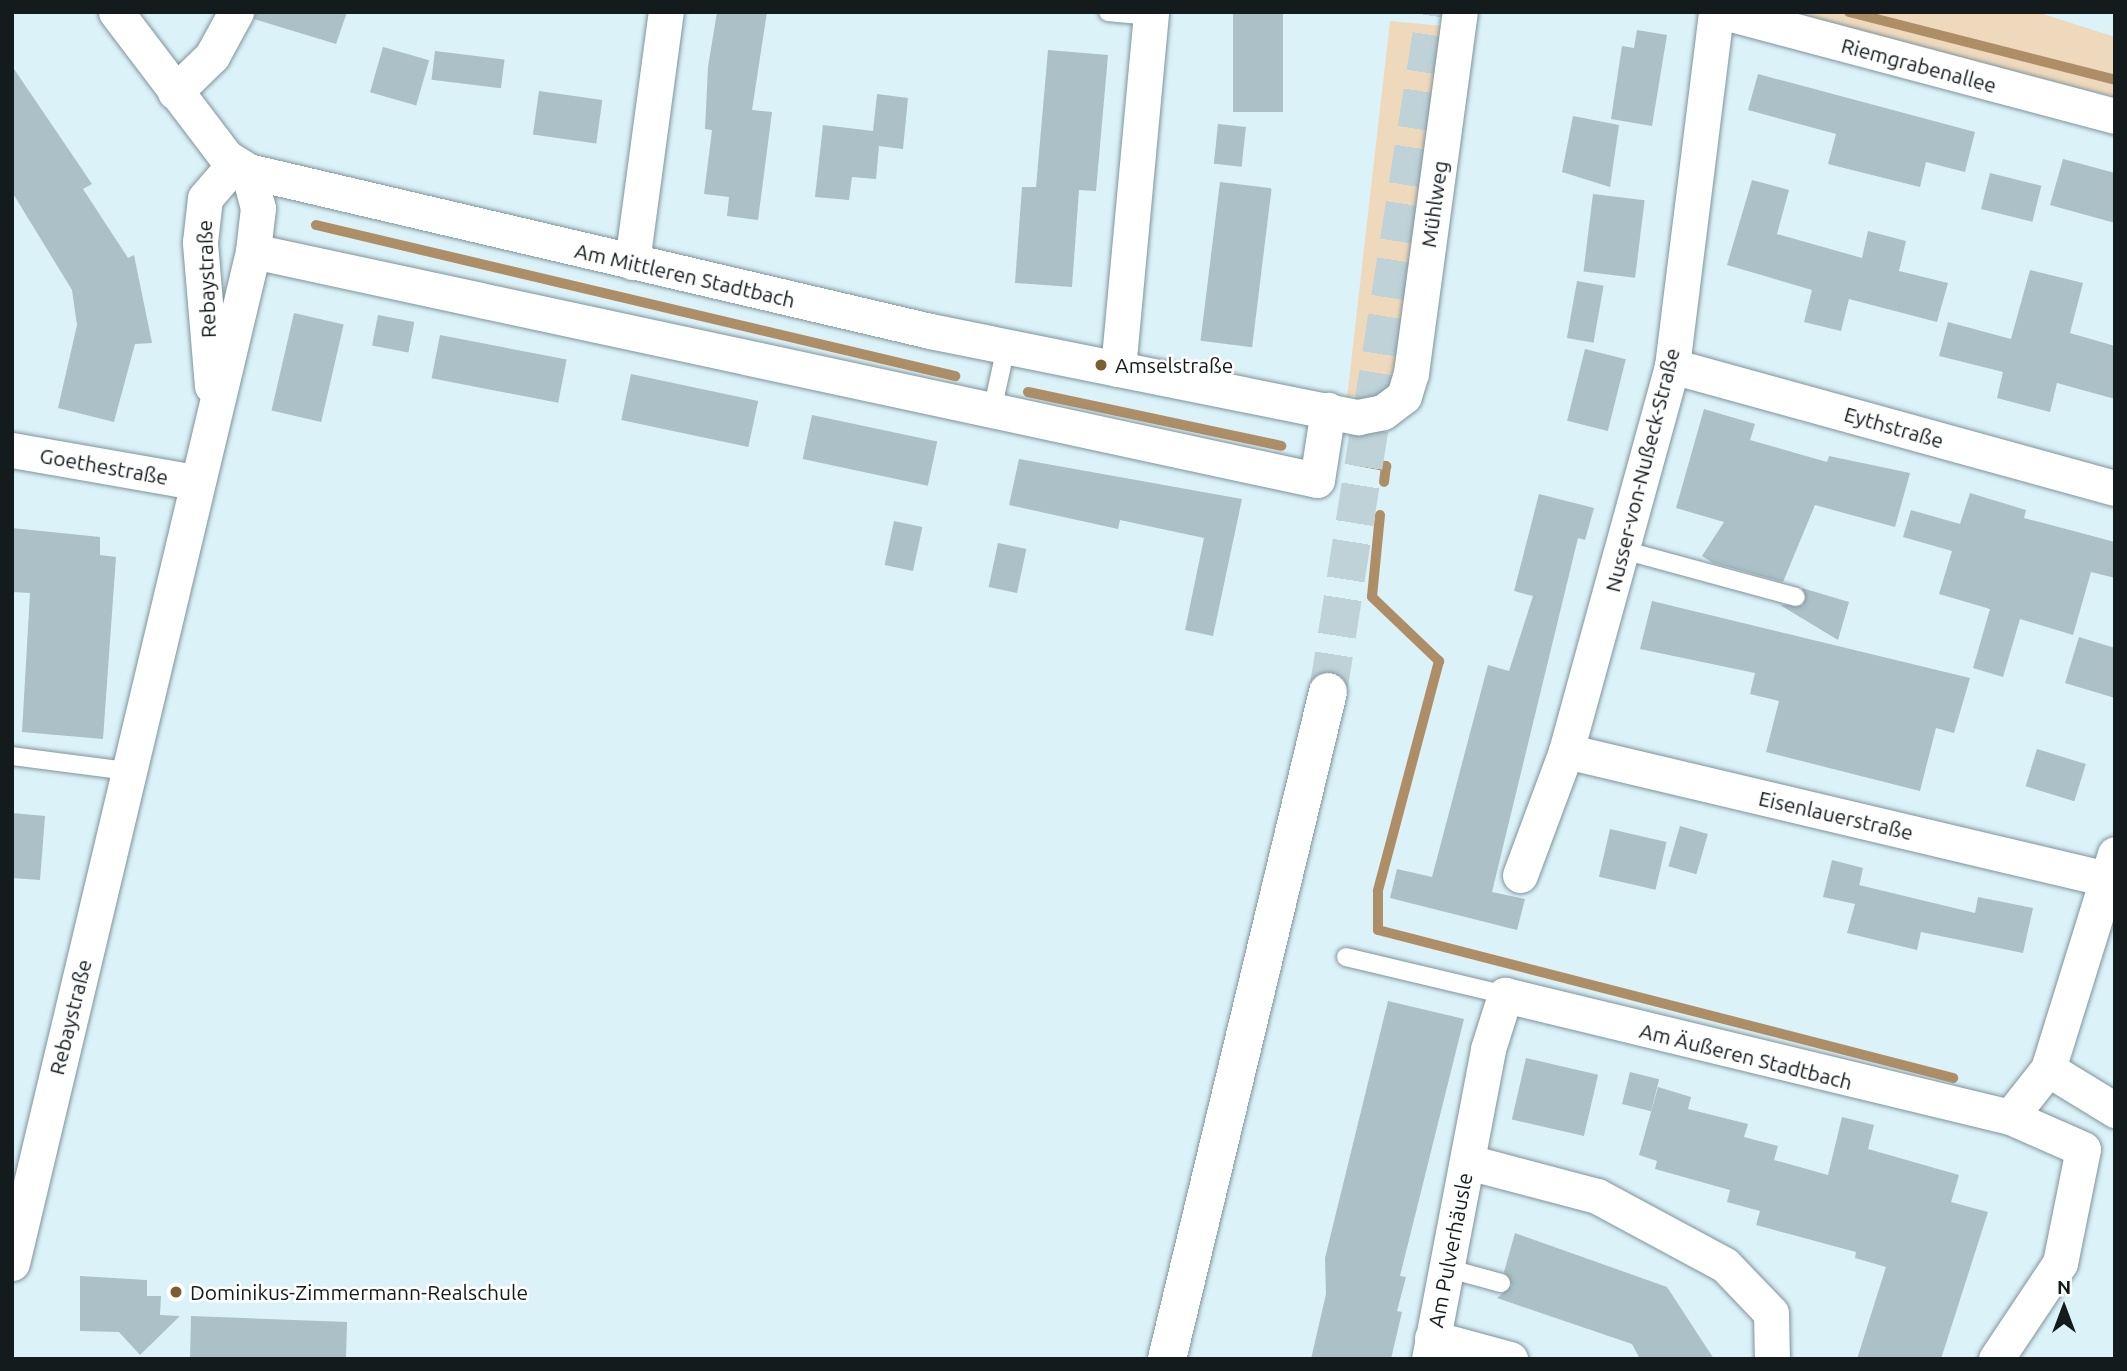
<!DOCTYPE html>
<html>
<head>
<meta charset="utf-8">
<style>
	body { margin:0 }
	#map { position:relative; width:2127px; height:1371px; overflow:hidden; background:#dcf2f9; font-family:Ubuntu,sans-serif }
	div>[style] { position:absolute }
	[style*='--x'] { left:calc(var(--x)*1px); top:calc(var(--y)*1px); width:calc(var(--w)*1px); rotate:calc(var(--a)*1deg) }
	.green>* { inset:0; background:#efd9bc }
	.stream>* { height:10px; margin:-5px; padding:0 5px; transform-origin:5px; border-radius:5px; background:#ae8e66 }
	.building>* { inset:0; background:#abc0c7; transform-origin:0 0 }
	.primary-tunnel>* { height:38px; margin-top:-19px; transform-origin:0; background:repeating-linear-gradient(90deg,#bed2d8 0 38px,transparent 0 57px) }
	.roads { filter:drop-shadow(0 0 2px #7f949a) drop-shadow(0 0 2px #7f949a) }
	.lane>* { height:18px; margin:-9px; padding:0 9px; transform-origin:9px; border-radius:9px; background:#fff }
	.street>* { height:35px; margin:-17.5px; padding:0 17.5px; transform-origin:17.5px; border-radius:17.5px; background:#fff }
	.primary>* { height:38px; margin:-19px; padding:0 19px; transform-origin:19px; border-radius:19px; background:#fff }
	.dots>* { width:19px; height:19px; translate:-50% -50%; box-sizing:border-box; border:4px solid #fff; border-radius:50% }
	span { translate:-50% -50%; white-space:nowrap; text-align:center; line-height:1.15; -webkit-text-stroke:5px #fff; paint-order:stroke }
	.street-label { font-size:21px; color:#131b1d }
	.poi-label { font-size:21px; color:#131b1d }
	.left { translate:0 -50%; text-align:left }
	.frame { position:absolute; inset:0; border:14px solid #131b1d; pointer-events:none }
	.north { position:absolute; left:2029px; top:1273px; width:70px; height:70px; -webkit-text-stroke:5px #fff; paint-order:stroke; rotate:0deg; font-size:19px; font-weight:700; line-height:28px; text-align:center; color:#131b1d }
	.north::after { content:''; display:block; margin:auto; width:24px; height:32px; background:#131b1d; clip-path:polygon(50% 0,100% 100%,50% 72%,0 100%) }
</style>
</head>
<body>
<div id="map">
	<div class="green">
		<i style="clip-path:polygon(1782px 12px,2037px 12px,2115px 37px,2115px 97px)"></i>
		<i style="clip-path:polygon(1390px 21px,1444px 26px,1398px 362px,1385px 386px,1347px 398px)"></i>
	</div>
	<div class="stream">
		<i style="--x:1849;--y:12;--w:275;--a:14.3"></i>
		<i style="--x:316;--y:225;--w:657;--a:13.3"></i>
		<i style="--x:1028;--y:392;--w:259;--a:12"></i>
		<i style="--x:1354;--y:460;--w:33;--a:11"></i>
		<i style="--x:1386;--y:466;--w:16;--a:97"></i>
		<i style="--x:1380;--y:515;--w:82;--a:95.6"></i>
		<i style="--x:1372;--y:597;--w:93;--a:43.7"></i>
		<i style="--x:1439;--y:661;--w:238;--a:104.9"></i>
		<i style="--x:1378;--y:891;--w:39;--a:90"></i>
		<i style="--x:1378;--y:930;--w:594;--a:14.43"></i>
	</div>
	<div class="building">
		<i style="clip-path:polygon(256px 12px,347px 12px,336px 44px,254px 19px)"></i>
		<i style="clip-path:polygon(717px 12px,767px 12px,752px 110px,772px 112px,758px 220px,727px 216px,729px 197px,704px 194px,712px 130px,705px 129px,708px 67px)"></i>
		<i style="left:1233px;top:12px;width:50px;height:100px"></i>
		<i style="clip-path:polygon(1637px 30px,1667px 35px,1652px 126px,1611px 119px,1622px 46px,1634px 48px)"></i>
		<i style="left:383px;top:47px;width:48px;height:47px;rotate:16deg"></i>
		<i style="clip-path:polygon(1048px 50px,1108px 55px,1096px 191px,1079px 190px,1072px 287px,1015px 283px,1022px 187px,1036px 187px)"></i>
		<i style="left:435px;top:51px;width:70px;height:29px;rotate:7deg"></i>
		<i style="clip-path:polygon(12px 66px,92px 184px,83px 189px,128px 258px,134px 255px,152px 343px,135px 344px,114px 422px,58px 408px,77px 325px,72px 290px,12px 192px)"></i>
		<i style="clip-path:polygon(1758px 74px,1975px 132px,1965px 172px,1926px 162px,1920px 187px,1828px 164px,1836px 134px,1748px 110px)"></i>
		<i style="left:539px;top:91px;width:64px;height:44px;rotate:8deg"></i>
		<i style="clip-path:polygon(877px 94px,908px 98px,903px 149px,879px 146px,876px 179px,852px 177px,849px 200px,815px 197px,823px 125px,873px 131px)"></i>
		<i style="clip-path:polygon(1573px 116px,1619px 125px,1610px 187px,1562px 172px)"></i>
		<i style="left:1218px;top:124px;width:28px;height:40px;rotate:6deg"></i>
		<i style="clip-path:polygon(2063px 159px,2115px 173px,2115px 223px,2050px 205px)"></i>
		<i style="left:1990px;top:173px;width:53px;height:37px;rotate:14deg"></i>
		<i style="clip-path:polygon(1752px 180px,1789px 190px,1777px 234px,1862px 258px,1868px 231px,1906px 241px,1899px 271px,1948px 283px,1937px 322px,1849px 299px,1841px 331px,1804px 322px,1812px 290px,1727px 265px)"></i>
		<i style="left:1220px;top:182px;width:52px;height:160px;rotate:7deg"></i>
		<i style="left:1593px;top:194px;width:52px;height:78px;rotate:7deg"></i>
		<i style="clip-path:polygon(2030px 270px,2083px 283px,2070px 333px,2115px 346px,2115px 399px,2057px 383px,2050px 412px,1997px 398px,2003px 372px,1939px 356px,1948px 322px,2011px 339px)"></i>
		<i style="left:1577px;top:281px;width:27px;height:58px;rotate:10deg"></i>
		<i style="left:294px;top:313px;width:51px;height:100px;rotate:13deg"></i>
		<i style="left:378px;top:315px;width:37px;height:31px;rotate:11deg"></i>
		<i style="left:440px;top:335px;width:129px;height:44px;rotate:11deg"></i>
		<i style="left:1585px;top:349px;width:42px;height:74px;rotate:14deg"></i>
		<i style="left:631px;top:374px;width:130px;height:47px;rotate:12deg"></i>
		<i style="clip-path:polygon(1704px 409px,1755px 424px,1750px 440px,1827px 462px,1829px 456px,1910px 473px,1895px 527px,1815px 505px,1783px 582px,1713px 563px,1702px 556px,1724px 522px,1676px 508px)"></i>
		<i style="left:812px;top:415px;width:128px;height:45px;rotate:12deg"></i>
		<i style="clip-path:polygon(1019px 459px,1242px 499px,1213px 636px,1185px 630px,1204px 538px,1120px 520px,1118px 529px,1009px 505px)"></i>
		<i style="clip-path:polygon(1970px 493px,2026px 510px,2024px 518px,2115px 542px,2115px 578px,2091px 572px,2073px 635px,2020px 619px,2003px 677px,1973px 668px,1990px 609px,1939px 594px,1952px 551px,1903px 537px,1911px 510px,1960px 524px)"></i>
		<i style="clip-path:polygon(1539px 494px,1594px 508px,1585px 540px,1578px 538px,1492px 892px,1525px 899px,1517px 930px,1390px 898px,1397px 869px,1432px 877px,1488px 665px,1509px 671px,1533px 596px,1514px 591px)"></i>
		<i style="left:894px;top:521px;width:29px;height:45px;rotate:12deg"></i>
		<i style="clip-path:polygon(12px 528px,100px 537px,100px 555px,116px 557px,103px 739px,22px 732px,30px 593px,12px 592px)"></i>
		<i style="left:998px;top:543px;width:29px;height:45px;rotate:12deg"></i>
		<i style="clip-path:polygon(1802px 588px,1849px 602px,1838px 640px,1780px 605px,1803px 605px)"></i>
		<i style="clip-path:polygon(1652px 601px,1970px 678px,1954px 733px,1936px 728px,1920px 791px,1766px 752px,1779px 701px,1750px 694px,1755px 673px,1640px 649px)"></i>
		<i style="clip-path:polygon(2079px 637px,2115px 648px,2115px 698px,2065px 683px)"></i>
		<i style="left:2037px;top:749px;width:51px;height:39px;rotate:17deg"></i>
		<i style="clip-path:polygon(12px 813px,45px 816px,40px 880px,12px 878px)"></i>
		<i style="left:1680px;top:826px;width:29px;height:42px;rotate:16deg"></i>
		<i style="left:1610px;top:829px;width:58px;height:49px;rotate:13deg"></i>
		<i style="clip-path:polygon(1832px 860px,1863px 868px,1858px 891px,1859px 885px,1975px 913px,1978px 897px,2033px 908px,2023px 953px,1921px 932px,1917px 950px,1847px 933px,1855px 904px,1823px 897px)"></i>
		<i style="clip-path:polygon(1388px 1001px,1464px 1019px,1400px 1276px,1406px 1277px,1397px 1311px,1402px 1312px,1391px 1359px,1311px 1359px,1326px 1294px,1325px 1258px)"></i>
		<i style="left:1526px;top:1058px;width:74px;height:63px;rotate:13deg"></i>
		<i style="left:1630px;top:1072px;width:30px;height:33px;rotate:14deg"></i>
		<i style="clip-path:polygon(1658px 1087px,1691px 1097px,1688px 1109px,1748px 1124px,1744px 1137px,1778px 1146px,1774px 1160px,1828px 1175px,1842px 1117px,1874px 1125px,1868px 1149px,1959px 1175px,1951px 1202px,1988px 1212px,1941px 1359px,1857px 1359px,1886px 1267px,1855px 1258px,1856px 1252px,1756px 1225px,1760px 1211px,1727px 1202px,1730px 1190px,1655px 1169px,1657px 1161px,1639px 1155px)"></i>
		<i style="clip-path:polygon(1515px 1233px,1667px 1287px,1714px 1359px,1640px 1359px,1632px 1344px,1497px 1298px,1512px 1285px,1504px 1272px)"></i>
		<i style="clip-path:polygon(80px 1276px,147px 1280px,147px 1296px,161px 1296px,160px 1315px,180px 1316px,140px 1355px,119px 1332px,80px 1331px)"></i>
		<i style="clip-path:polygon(191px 1316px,347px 1322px,346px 1359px,190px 1359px)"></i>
	</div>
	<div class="primary-tunnel">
		<i style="--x:1328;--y:692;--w:688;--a:-81.06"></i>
	</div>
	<div class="roads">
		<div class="lane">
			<i style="--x:1108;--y:12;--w:43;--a:5.3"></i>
			<i style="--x:992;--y:411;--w:66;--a:-77.7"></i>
			<i style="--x:1623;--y:550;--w:179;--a:15.2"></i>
			<i style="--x:12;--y:756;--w:116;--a:7.4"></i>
			<i style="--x:1346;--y:957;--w:163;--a:13.4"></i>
			<i style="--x:1446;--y:1268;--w:57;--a:15.3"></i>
		</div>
		<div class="street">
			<i style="--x:116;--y:12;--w:182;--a:52.8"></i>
			<i style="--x:226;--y:157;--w:26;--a:32"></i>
			<i style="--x:248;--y:171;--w:701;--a:13.2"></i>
			<i style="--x:930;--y:331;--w:437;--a:11.4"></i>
			<i style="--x:1358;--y:417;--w:25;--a:-11"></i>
			<i style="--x:1383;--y:412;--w:26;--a:-37"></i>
			<i style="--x:1404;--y:396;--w:24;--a:-73"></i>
			<i style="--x:1411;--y:373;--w:364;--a:-82.3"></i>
			<i style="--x:1724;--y:12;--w:405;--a:14.9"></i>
			<i style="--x:175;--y:92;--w:52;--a:-44.2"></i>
			<i style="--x:212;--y:56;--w:50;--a:-61.4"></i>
			<i style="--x:253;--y:251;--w:1088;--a:12.15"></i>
			<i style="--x:1317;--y:480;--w:71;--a:-81.1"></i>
			<i style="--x:632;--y:262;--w:252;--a:-82.3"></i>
			<i style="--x:1672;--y:366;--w:459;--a:15.4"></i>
			<i style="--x:1118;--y:369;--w:359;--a:-84.7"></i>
			<i style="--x:212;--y:386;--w:144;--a:-94.8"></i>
			<i style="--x:200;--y:242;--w:44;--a:-83.5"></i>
			<i style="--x:205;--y:198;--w:35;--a:-49"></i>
			<i style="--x:228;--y:172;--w:20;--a:-3"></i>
			<i style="--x:12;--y:450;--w:187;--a:9.9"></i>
			<i style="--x:1566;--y:751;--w:556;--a:13.31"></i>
			<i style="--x:1520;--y:875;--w:132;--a:-69.6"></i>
			<i style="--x:1566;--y:751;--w:399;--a:-74.6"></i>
			<i style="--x:1672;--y:366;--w:357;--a:-82.9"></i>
			<i style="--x:2048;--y:1069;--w:79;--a:31.5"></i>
			<i style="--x:1468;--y:1162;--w:133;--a:14.8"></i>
			<i style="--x:1597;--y:1196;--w:145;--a:28.3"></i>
			<i style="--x:1725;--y:1265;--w:66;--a:46.2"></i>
			<i style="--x:1771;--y:1313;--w:46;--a:88.8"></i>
			<i style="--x:12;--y:1263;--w:1040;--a:-76.6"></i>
			<i style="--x:253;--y:251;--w:43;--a:-83.4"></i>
			<i style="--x:258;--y:208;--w:38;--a:-105"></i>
			<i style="--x:1432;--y:1338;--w:81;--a:15.1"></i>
			<i style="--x:1429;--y:1359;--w:316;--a:-79.2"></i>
			<i style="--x:1488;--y:1049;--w:57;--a:-72.5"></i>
			<i style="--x:1505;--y:995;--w:520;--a:13.58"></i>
			<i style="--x:2010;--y:1117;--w:61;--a:-51.6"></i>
			<i style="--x:2048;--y:1069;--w:225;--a:-72.7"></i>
			<i style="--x:1996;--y:1359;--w:115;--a:-56.3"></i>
			<i style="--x:2060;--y:1263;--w:116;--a:-78.6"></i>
			<i style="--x:2083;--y:1149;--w:80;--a:-156.3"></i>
		</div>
		<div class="primary">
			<i style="--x:1167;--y:1359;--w:686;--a:-76.43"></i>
		</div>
	</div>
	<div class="dots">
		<i style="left:1101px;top:365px;background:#7c5d32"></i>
		<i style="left:176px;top:1292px;background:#7c5d32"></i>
	</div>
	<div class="street-label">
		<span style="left:1919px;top:65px;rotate:15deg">Riemgrabenallee</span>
		<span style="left:1434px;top:204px;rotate:-82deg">Mühlweg</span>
		<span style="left:685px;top:275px;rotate:13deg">Am Mittleren Stadtbach</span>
		<span style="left:206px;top:279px;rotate:-92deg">Rebaystraße</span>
		<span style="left:1894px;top:427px;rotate:16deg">Eythstraße</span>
		<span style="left:104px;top:466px;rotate:10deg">Goethestraße</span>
		<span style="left:1642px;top:470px;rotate:-76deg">Nusser-von-Nußeck-Straße</span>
		<span style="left:1836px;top:815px;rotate:13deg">Eisenlauerstraße</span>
		<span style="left:70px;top:1017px;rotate:-76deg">Rebaystraße</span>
		<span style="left:1746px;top:1056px;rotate:14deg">Am Äußeren Stadtbach</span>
		<span style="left:1450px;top:1250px;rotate:-79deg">Am Pulverhäusle</span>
	</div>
	<div class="poi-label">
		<span class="left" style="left:1115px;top:365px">Amselstraße</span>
		<span class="left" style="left:190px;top:1292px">Dominikus-Zimmermann-Realschule</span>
	</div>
	<div class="frame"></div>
	<div class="north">N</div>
</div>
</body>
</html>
